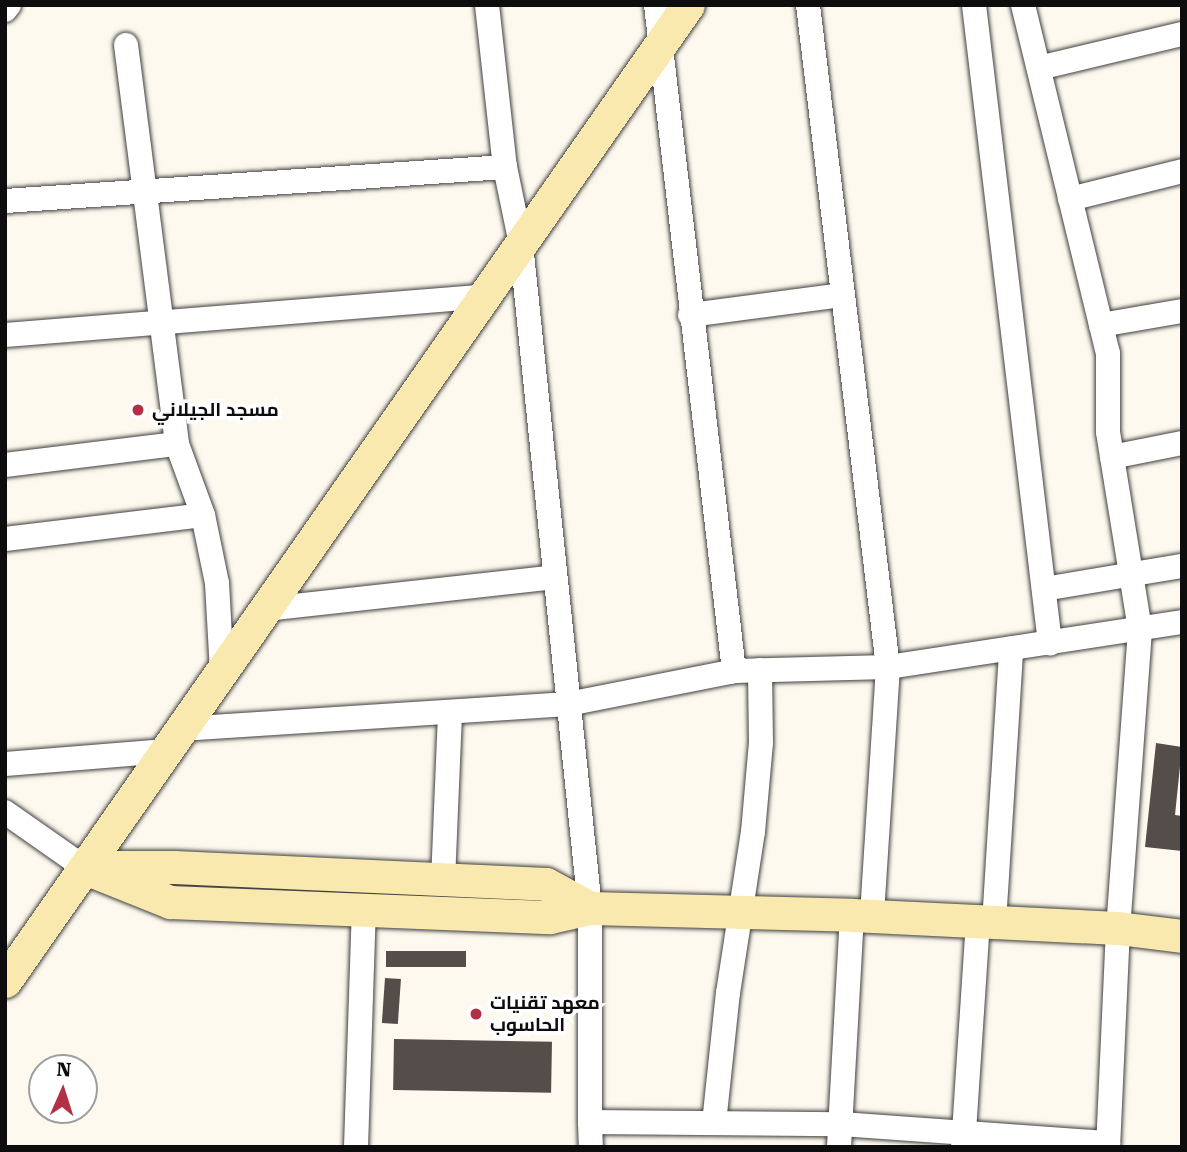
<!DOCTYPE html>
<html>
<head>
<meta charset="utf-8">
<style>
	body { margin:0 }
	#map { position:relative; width:1187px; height:1152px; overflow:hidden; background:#fef9ee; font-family:"Roboto Serif",Cairo,serif }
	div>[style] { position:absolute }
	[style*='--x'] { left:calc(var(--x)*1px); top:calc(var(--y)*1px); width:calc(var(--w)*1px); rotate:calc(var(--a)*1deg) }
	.building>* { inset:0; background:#554d4a; transform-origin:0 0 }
	.roads { filter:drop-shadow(0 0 2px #404040) drop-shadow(0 0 2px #404040) }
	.street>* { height:24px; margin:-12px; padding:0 12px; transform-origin:12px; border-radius:12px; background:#fff }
	.secondary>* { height:33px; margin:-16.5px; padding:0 16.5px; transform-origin:16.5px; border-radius:16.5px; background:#f9e9ae }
	.dots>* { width:19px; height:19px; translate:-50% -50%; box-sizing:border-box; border:4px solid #fff; border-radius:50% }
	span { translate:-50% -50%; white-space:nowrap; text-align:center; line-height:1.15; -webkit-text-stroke:7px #fff; paint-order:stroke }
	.poi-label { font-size:19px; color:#0d0d0d; font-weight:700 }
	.left { translate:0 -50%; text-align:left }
	.frame { position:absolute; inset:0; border:7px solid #0d0d0d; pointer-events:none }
	.north { position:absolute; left:28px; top:1054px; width:70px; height:70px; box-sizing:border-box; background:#fff; border:2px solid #9e9e9e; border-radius:50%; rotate:3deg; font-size:19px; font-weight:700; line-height:28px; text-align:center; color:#0d0d0d }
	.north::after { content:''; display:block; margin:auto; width:24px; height:32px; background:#b32f43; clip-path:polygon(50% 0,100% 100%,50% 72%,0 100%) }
</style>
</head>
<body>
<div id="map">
	<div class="building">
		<i style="clip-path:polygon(1156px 743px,1182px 747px,1175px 815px,1182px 816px,1182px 851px,1145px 847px)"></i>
		<i style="left:386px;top:951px;width:80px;height:16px"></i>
		<i style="left:385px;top:978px;width:16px;height:45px;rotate:4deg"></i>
		<i style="left:394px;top:1039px;width:158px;height:51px;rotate:1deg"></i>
	</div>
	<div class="roads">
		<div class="street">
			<i style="--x:487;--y:5;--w:163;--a:83.7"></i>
			<i style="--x:505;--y:167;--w:79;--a:78.3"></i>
			<i style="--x:521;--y:244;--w:668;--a:84.07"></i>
			<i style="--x:590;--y:908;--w:214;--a:90"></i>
			<i style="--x:590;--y:1122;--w:251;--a:0.5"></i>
			<i style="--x:841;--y:1124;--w:268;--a:4.1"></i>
			<i style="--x:656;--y:5;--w:671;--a:83.32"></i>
			<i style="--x:808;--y:5;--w:667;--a:83.11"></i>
			<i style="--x:888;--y:667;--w:251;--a:93.7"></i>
			<i style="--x:974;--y:5;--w:643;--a:83.21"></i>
			<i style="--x:1023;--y:5;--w:358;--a:76.3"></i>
			<i style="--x:1108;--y:353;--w:79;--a:90"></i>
			<i style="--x:1108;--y:432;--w:201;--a:80.8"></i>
			<i style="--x:1140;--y:630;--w:299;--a:94.2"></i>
			<i style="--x:1118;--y:928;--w:219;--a:92.6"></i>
			<i style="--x:5;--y:10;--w:6;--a:-51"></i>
			<i style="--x:126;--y:45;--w:402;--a:82.7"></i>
			<i style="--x:177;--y:444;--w:76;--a:69.9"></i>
			<i style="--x:203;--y:515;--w:69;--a:78.4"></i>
			<i style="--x:217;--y:583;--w:90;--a:86.8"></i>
			<i style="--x:1039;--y:68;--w:147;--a:-13.4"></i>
			<i style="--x:1070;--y:199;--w:115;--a:-14"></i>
			<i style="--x:5;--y:201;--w:501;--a:-3.89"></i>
			<i style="--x:690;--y:315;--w:152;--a:-7.5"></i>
			<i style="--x:1101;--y:325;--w:82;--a:-9.8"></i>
			<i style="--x:5;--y:335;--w:482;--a:-4.6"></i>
			<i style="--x:1112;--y:457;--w:71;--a:-11.3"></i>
			<i style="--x:5;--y:465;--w:173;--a:-7"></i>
			<i style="--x:5;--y:539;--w:199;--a:-6.9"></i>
			<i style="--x:1044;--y:589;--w:140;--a:-9.5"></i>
			<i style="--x:266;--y:609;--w:290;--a:-6.3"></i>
			<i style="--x:181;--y:729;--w:388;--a:-3.7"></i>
			<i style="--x:568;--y:704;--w:169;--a:-11.2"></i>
			<i style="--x:734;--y:671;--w:154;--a:-1.5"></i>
			<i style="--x:888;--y:667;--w:297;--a:-8.7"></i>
			<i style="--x:5;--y:764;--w:162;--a:-4.6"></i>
			<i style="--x:5;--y:812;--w:98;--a:35"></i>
			<i style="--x:443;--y:881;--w:169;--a:-87.6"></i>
			<i style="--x:994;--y:923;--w:275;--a:-86.4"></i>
			<i style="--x:590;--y:1122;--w:25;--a:88"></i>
			<i style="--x:714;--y:1123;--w:131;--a:-83.9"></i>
			<i style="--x:728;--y:993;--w:163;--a:-81.2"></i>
			<i style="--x:753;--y:832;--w:89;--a:-84.9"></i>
			<i style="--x:761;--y:743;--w:73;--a:-90.8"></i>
			<i style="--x:356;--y:1147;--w:235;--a:-88.1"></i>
			<i style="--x:839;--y:1147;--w:232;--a:-86.8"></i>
			<i style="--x:963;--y:1147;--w:225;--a:-86.2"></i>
		</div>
		<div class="secondary">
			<i style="--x:101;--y:867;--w:73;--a:0"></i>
			<i style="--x:174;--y:867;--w:372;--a:2.6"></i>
			<i style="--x:546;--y:884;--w:50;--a:28.6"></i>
			<i style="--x:85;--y:868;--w:92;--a:21.8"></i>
			<i style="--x:170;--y:902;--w:380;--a:2.3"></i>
			<i style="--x:550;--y:917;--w:41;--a:-12.7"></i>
			<i style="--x:590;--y:908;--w:262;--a:1.5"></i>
			<i style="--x:852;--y:915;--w:266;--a:2.8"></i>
			<i style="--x:1118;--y:928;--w:64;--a:7.1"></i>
			<i style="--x:5;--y:981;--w:1191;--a:-55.02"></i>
		</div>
	</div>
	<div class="dots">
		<i style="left:138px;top:410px;background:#b32f43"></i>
		<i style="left:476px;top:1014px;background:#b32f43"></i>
	</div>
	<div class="poi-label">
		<span class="left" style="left:152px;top:410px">مسجد الجيلاني</span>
		<span class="left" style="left:490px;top:1014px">معهد تقنيات<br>الحاسوب</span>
	</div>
	<div class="frame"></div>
	<div class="north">N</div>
</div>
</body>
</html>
